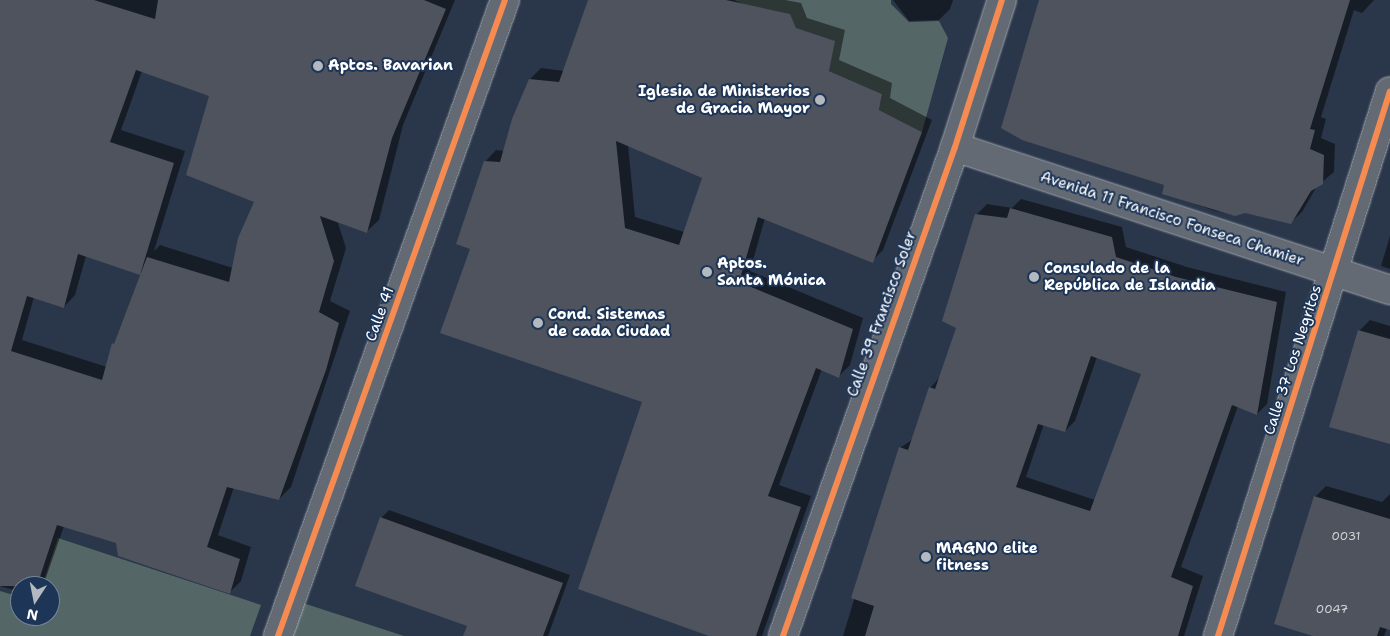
<!DOCTYPE html>
<html>
<head>
<meta charset="utf-8">
<style>
	body { margin:0 }
	#map { position:relative; width:1390px; height:636px; overflow:hidden; background:#2a374a; font-family:"Shantell Sans",sans-serif }
	div>[style] { position:absolute }
	[style*='--x'] { left:calc(var(--x)*1px); top:calc(var(--y)*1px); width:calc(var(--w)*1px); rotate:calc(var(--a)*1deg) }
	.green>* { inset:0; background:#546766 }
	.shadow>* { inset:0; background:#0007 }
	.building>* { inset:0; background:#4e535e }
	.roads { filter:drop-shadow(0 0 1px #9fa5ae) drop-shadow(0 0 1px #9fa5ae) }
	.minor>* { height:28px; margin:-14px; padding:0 14px; transform-origin:14px; border-radius:14px; background:#636a74 }
	.cycleway>* { height:6px; margin:-3px; padding:0 3px; transform-origin:3px; border-radius:3px; background:#f68b52 }
	.dots>* { width:14px; height:14px; translate:-50% -50%; box-sizing:border-box; border:2px solid #1d3557; border-radius:50% }
	span { translate:-50% -50%; white-space:nowrap; text-align:center; line-height:1.15; -webkit-text-stroke:4px #1d3557; paint-order:stroke }
	.number-label { font-size:12px; color:#d3d4d7 }
	.number-label span { -webkit-text-stroke-width:0 }
	.poi-label { font-size:15px; color:#fff; font-weight:700 }
	.left { translate:0 -50%; text-align:left }
	.right { translate:-100% -50%; text-align:right }
	.street-label { font-size:15px; color:#fff }
	.north { position:absolute; left:10px; top:576px; width:50px; height:50px; box-sizing:border-box; background:#1d3557; border:1px solid #77869a; border-radius:50%; rotate:191deg; font-size:14px; font-weight:700; line-height:20px; text-align:center; color:#fff }
	.north::after { content:''; display:block; margin:auto; width:18px; height:22px; background:#b4b9c0; clip-path:polygon(50% 0,100% 100%,50% 72%,0 100%) }
</style>
</head>
<body>
<div id="map">
	<div class="green">
		<i style="clip-path:polygon(734px 0,891px 0,891px 4px,909px 22px,939px 21px,948px 38px,922px 132px,879px 110px,882px 94px,829px 71px,796px 28px)"></i>
		<i style="clip-path:polygon(58px 538px,261px 605px,250px 636px,0 636px,0 591px,20px 597px,20px 616px,50px 616px,50px 586px,42px 586px)"></i>
		<i style="clip-path:polygon(303px 603px,404px 636px,292px 636px)"></i>
	</div>
	<div class="shadow">
		<i style="clip-path:polygon(evenodd,0 0,455px 0,403px 125px,379px 220px,367px 231px,337px 220px,346px 248px,330px 301px,350px 311px,291px 487px,279px 499px,234px 487px,218px 535px,251px 547px,241px 581px,230px 592px,117px 542px,64px 526px,43px 586px,20px 586px,20px 592px,0 586px,0 0,142px 71px,211px 95px,256px 201px,233px 268px,160px 245px,154px 251px,185px 151px,121px 130px,142px 71px,0 0,86px 256px,139px 274px,144px 270px,107px 367px,22px 340px,34px 297px,64px 307px,75px 295px,86px 256px)"></i>
		<i style="clip-path:polygon(evenodd,590px 0,785px 0,801px 3px,807px 18px,845px 30px,839px 60px,892px 83px,890px 98px,932px 120px,883px 250px,872px 261px,765px 218px,750px 271px,863px 318px,850px 365px,839px 376px,822px 369px,779px 485px,811px 496px,762px 636px,713px 636px,643px 402px,471px 248px,485px 162px,496px 150px,504px 151px,530px 79px,541px 68px,564px 71px,590px 0,628px 145px,703px 178px,684px 232px,635px 217px,628px 145px)"></i>
		<i style="clip-path:polygon(893px 0,953px 0,950px 9px,939px 20px,909px 21px)"></i>
		<i style="clip-path:polygon(1061px 0,1374px 0,1362px 13px,1354px 10px,1321px 117px,1326px 119px,1321px 138px,1335px 144px,1334px 172px,1317px 186px,1302px 212px,1290px 223px,1245px 211px,1235px 215px,1215px 211px,1164px 193px,1165px 184px)"></i>
		<i style="clip-path:polygon(evenodd,1021px 199px,1122px 227px,1126px 247px,1187px 267px,1286px 292px,1267px 404px,1257px 414px,1238px 406px,1181px 567px,1203px 576px,1184px 636px,843px 636px,900px 448px,913px 439px,930px 388px,940px 377px,958px 327px,976px 215px,987px 204px,1012px 208px,1021px 199px,1097px 357px,1143px 373px,1095px 500px,1026px 477px,1044px 424px,1065px 431px,1075px 421px,1097px 357px)"></i>
		<i style="clip-path:polygon(1390px 236px,1390px 269px,1381px 266px)"></i>
		<i style="clip-path:polygon(1370px 320px,1390px 326px,1390px 444px,1359px 331px)"></i>
		<i style="clip-path:polygon(1326px 486px,1382px 502px,1390px 494px,1390px 629px,1387px 628px,1384px 636px,1317px 636px,1315px 497px)"></i>
		<i style="clip-path:polygon(389px 510px,570px 575px,548px 636px,464px 636px,468px 626px,381px 518px)"></i>
	</div>
	<div class="building">
		<i style="clip-path:polygon(evenodd,0 0,94px 0,155px 19px,158px 0,424px 0,446px 9px,392px 138px,367px 233px,320px 216px,334px 261px,319px 312px,339px 323px,326px 370px,279px 500px,227px 487px,207px 547px,240px 559px,230px 594px,118px 556px,116px 543px,57px 525px,37px 586px,0 586px,0 0,136px 70px,209px 96px,186px 175px,254px 202px,238px 238px,229px 282px,147px 257px,114px 344px,112px 343px,102px 380px,11px 351px,27px 296px,64px 308px,78px 254px,140px 275px,174px 163px,110px 142px,136px 70px)"></i>
		<i style="clip-path:polygon(evenodd,588px 0,726px 0,790px 14px,796px 28px,835px 41px,829px 71px,882px 94px,879px 110px,922px 132px,873px 263px,758px 217px,739px 282px,853px 329px,839px 378px,816px 368px,768px 496px,801px 507px,756px 636px,709px 636px,578px 589px,642px 402px,440px 333px,470px 249px,456px 244px,484px 161px,500px 162px,512px 119px,529px 79px,559px 82px,588px 0,616px 141px,702px 178px,679px 245px,625px 228px,616px 141px)"></i>
		<i style="clip-path:polygon(1039px 0,1350px 0,1310px 129px,1315px 130px,1310px 149px,1324px 155px,1323px 184px,1311px 191px,1291px 224px,1245px 213px,1235px 216px,1162px 194px,1164px 185px,1022px 140px,1001px 128px)"></i>
		<i style="clip-path:polygon(evenodd,1010px 208px,1112px 237px,1116px 257px,1176px 277px,1277px 302px,1257px 415px,1232px 405px,1171px 577px,1193px 586px,1178px 636px,865px 636px,874px 606px,851px 598px,899px 447px,908px 450px,929px 387px,935px 389px,956px 328px,942px 321px,975px 214px,1007px 218px,1010px 208px,1091px 356px,1141px 374px,1090px 511px,1016px 487px,1038px 424px,1065px 432px,1091px 356px)"></i>
		<i style="clip-path:polygon(1358px 330px,1390px 339px,1390px 444px,1329px 427px)"></i>
		<i style="clip-path:polygon(1314px 496px,1390px 519px,1390px 630px,1380px 627px,1377px 636px,1313px 636px,1274px 624px)"></i>
		<i style="clip-path:polygon(380px 517px,563px 583px,543px 636px,463px 636px,467px 626px,355px 586px)"></i>
	</div>
	<div class="roads">
		<div class="minor">
			<i style="--x:955;--y:147;--w:458;--a:18.2"></i>
			<i style="--x:278;--y:636;--w:675;--a:-70.36"></i>
			<i style="--x:783;--y:636;--w:518;--a:-70.62"></i>
			<i style="--x:955;--y:147;--w:154;--a:-72.3"></i>
			<i style="--x:1218;--y:636;--w:571;--a:-72.48"></i>
		</div>
	</div>
	<div class="cycleway">
		<i style="--x:278;--y:636;--w:675;--a:-70.36"></i>
		<i style="--x:783;--y:636;--w:518;--a:-70.62"></i>
		<i style="--x:955;--y:147;--w:154;--a:-72.3"></i>
		<i style="--x:1218;--y:636;--w:571;--a:-72.48"></i>
	</div>
	<div class="dots">
		<i style="left:318px;top:66px;background:#b4b9c0"></i>
		<i style="left:820px;top:100px;background:#b4b9c0"></i>
		<i style="left:707px;top:272px;background:#b4b9c0"></i>
		<i style="left:1034px;top:277px;background:#b4b9c0"></i>
		<i style="left:538px;top:323px;background:#b4b9c0"></i>
		<i style="left:926px;top:557px;background:#b4b9c0"></i>
	</div>
	<div class="number-label">
		<span style="left:1346px;top:537px">0031</span>
		<span style="left:1332px;top:610px">0047</span>
	</div>
	<div class="poi-label">
		<span class="left" style="left:328px;top:66px">Aptos. Bavarian</span>
		<span class="right" style="left:810px;top:100px">Iglesia de Ministerios<br>de Gracia Mayor</span>
		<span class="left" style="left:717px;top:272px">Aptos.<br>Santa Mónica</span>
		<span class="left" style="left:1044px;top:277px">Consulado de la<br>República de Islandia</span>
		<span class="left" style="left:548px;top:323px">Cond. Sistemas<br>de cada Ciudad</span>
		<span class="left" style="left:936px;top:557px">MAGNO elite<br>fitness</span>
	</div>
	<div class="street-label">
		<span style="left:1172px;top:219px;rotate:18deg">Avenida 11 Francisco Fonseca Chamier</span>
		<span style="left:380px;top:314px;rotate:-70deg">Calle 41</span>
		<span style="left:882px;top:314px;rotate:-70deg">Calle 39 Francisco Soler</span>
		<span style="left:1293px;top:360px;rotate:-72deg">Calle 37 Los Negritos</span>
	</div>
	<div class="north">N</div>
</div>
</body>
</html>
